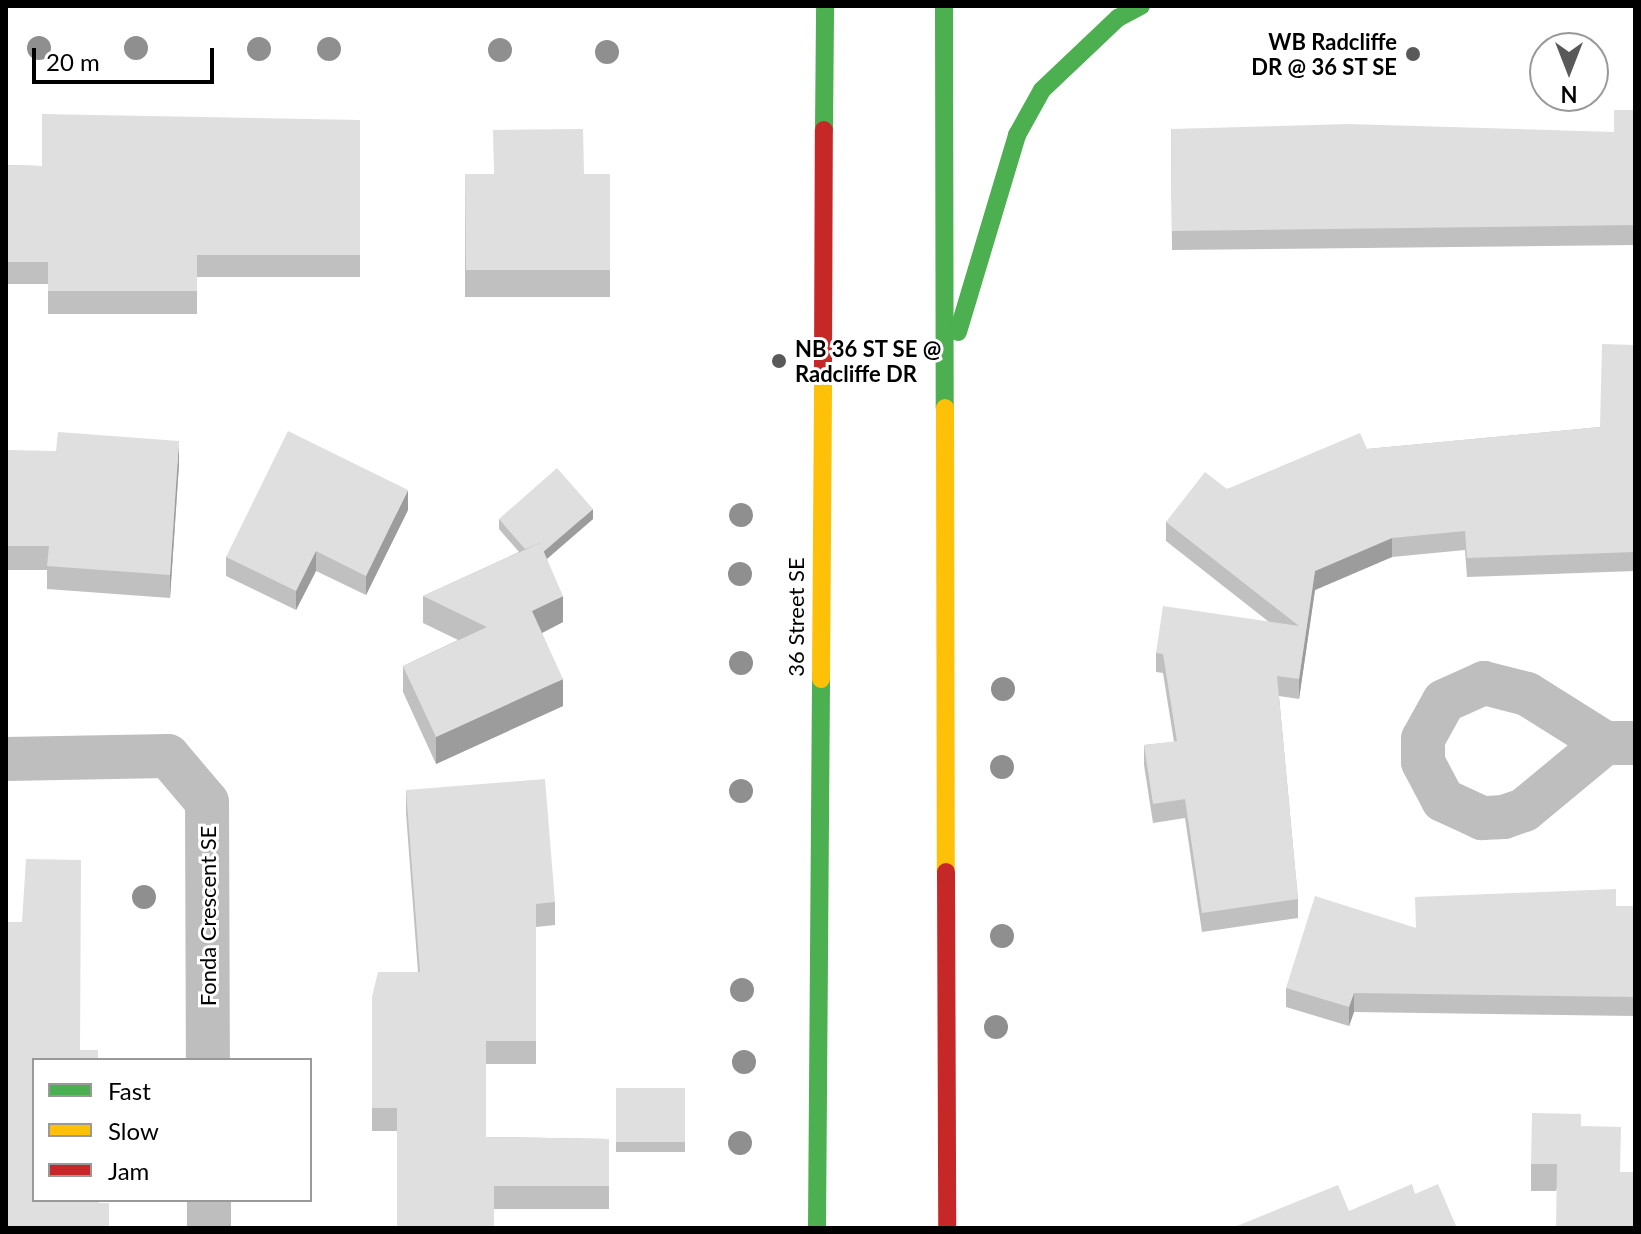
<!DOCTYPE html>
<html>
<head>
<meta charset="utf-8">
<style>
	body { margin:0 }
	#map { position:relative; width:1641px; height:1234px; overflow:hidden; background:#fff; font-family:Lato,sans-serif }
	div>[style] { position:absolute }
	[style*='--x'] { left:calc(var(--x)*1px); top:calc(var(--y)*1px); width:calc(var(--w)*1px); rotate:calc(var(--a)*1deg) }
	.street>* { height:44px; margin:-22px; padding:0 22px; transform-origin:22px; border-radius:22px; background:#bebebe }
	.fast>* { height:18px; margin:-9px; padding:0 9px; transform-origin:9px; border-radius:9px; background:#4caf50 }
	.slow>* { height:18px; margin:-9px; padding:0 9px; transform-origin:9px; border-radius:9px; background:#ffc107 }
	.jam>* { height:18px; margin:-9px; padding:0 9px; transform-origin:9px; border-radius:9px; background:#c62828 }
	.trees>* { width:24px; height:24px; margin:-12px; border-radius:50%; background:#8f8f8f }
	.wall>* { inset:0; background:#c0c0c0; transform-origin:0 0 }
	.shaded-wall>* { inset:0; background:#9c9c9c }
	.building>* { inset:0; background:#dfdfdf; transform-origin:0 0 }
	.dots>* { width:22px; height:22px; translate:-50% -50%; box-sizing:border-box; border:4px solid #fff; border-radius:50% }
	span { translate:-50% -50%; white-space:nowrap; text-align:center; line-height:1.15; -webkit-text-stroke:6px #fff; paint-order:stroke }
	.poi-label { font-size:22px; color:#000; font-weight:700 }
	.right { translate:-100% -50%; text-align:right }
	.left { translate:0 -50%; text-align:left }
	.street-label { font-size:22px; color:#000 }
	.frame { position:absolute; inset:0; border:8px solid #000; pointer-events:none }
	.legend { position:absolute; left:32px; top:1058px; width:280px; height:144px; box-sizing:border-box; background:#fff; border:2px solid #999; margin:0; padding:10px 14px; list-style:none; font-size:24px; color:#000 }
	.legend li { display:flex; align-items:center; gap:16px; height:40px }
	.legend b { width:40px; border:2px solid #999 }
	.north { position:absolute; left:1529px; top:32px; width:80px; height:80px; box-sizing:border-box; background:#fff; border:2px solid #999; border-radius:50%; rotate:180deg; font-size:22px; font-weight:700; line-height:32px; text-align:center; color:#000 }
	.north::after { content:''; display:block; margin:auto; width:28px; height:36px; background:#595959; clip-path:polygon(50% 0,100% 100%,50% 72%,0 100%) }
	.scale { position:absolute; left:32px; top:48px; width:182px; height:36px; box-sizing:border-box; border:4px solid #000; border-top:0; padding-left:10px; font-size:24px; line-height:28px; white-space:nowrap; color:#000; -webkit-text-stroke:6px #fff; paint-order:stroke }
</style>
</head>
<body>
<div id="map">
	<div class="street">
		<i style="--x:1605;--y:743;--w:105;--a:140.4"></i>
		<i style="--x:1524;--y:810;--w:21;--a:161"></i>
		<i style="--x:1504;--y:817;--w:22;--a:177"></i>
		<i style="--x:1482;--y:818;--w:43;--a:-155.2"></i>
		<i style="--x:1443;--y:800;--w:43;--a:-117.8"></i>
		<i style="--x:1423;--y:762;--w:23;--a:-90"></i>
		<i style="--x:1423;--y:739;--w:43;--a:-61.1"></i>
		<i style="--x:1444;--y:701;--w:44;--a:-24.2"></i>
		<i style="--x:1484;--y:683;--w:44;--a:14.3"></i>
		<i style="--x:1527;--y:694;--w:92;--a:32.1"></i>
		<i style="--x:1605;--y:743;--w:30;--a:0"></i>
		<i style="--x:6;--y:759;--w:162;--a:-1.1"></i>
		<i style="--x:168;--y:756;--w:60;--a:49.7"></i>
		<i style="--x:207;--y:802;--w:258;--a:89.8"></i>
		<i style="--x:209;--y:1200;--w:28;--a:90"></i>
	</div>
	<div class="fast">
		<i style="--x:944;--y:6;--w:402;--a:89.9"></i>
		<i style="--x:824;--y:130;--w:124;--a:-89.5"></i>
		<i style="--x:958;--y:332;--w:206;--a:-73.3"></i>
		<i style="--x:1017;--y:135;--w:51;--a:-60.9"></i>
		<i style="--x:1042;--y:90;--w:105;--a:-43.5"></i>
		<i style="--x:1118;--y:18;--w:26;--a:-28"></i>
		<i style="--x:817;--y:1228;--w:549;--a:-89.58"></i>
	</div>
	<div class="slow">
		<i style="--x:945;--y:408;--w:464;--a:89.9"></i>
		<i style="--x:821;--y:679;--w:307;--a:-89.6"></i>
	</div>
	<div class="jam">
		<i style="--x:823;--y:372;--w:242;--a:-89.8"></i>
		<i style="--x:946;--y:872;--w:356;--a:89.8"></i>
	</div>
	<div class="trees">
		<i style="left:39px;top:48px"></i>
		<i style="left:136px;top:48px"></i>
		<i style="left:259px;top:49px"></i>
		<i style="left:329px;top:49px"></i>
		<i style="left:500px;top:50px"></i>
		<i style="left:607px;top:52px"></i>
		<i style="left:741px;top:515px"></i>
		<i style="left:740px;top:574px"></i>
		<i style="left:741px;top:663px"></i>
		<i style="left:1003px;top:689px"></i>
		<i style="left:1002px;top:767px"></i>
		<i style="left:741px;top:791px"></i>
		<i style="left:144px;top:897px"></i>
		<i style="left:1002px;top:936px"></i>
		<i style="left:742px;top:990px"></i>
		<i style="left:996px;top:1027px"></i>
		<i style="left:744px;top:1062px"></i>
		<i style="left:740px;top:1143px"></i>
	</div>
	<div class="wall">
		<i style="clip-path:polygon(1635px 110px,1635px 245px,1172px 250px,1171px 129px,1614px 132px)"></i>
		<i style="clip-path:polygon(360px 120px,360px 277px,197px 277px,197px 314px,48px 314px,48px 284px,6px 284px,6px 165px,42px 166px)"></i>
		<i style="left:465px;top:174px;width:145px;height:123px"></i>
		<i style="clip-path:polygon(1635px 345px,1635px 571px,1467px 577px,1465px 550px,1392px 557px,1315px 590px,1299px 699px,1279px 696px,1298px 899px,1298px 918px,1202px 932px,1185px 818px,1153px 823px,1144px 765px,1144px 745px,1174px 742px,1163px 673px,1156px 672px,1156px 653px,1269px 622px,1166px 541px,1166px 522px,1227px 489px,1367px 449px,1600px 427px)"></i>
		<i style="clip-path:polygon(6px 450px,179px 464px,170px 598px,47px 589px,47px 570px,6px 570px)"></i>
		<i style="clip-path:polygon(408px 510px,366px 595px,316px 571px,296px 610px,226px 576px,226px 557px)"></i>
		<i style="clip-path:polygon(499px 519px,593px 519px,547px 559px,563px 622px,542px 633px,563px 706px,436px 764px,403px 692px,403px 666px,458px 640px,423px 623px,423px 596px,519px 552px,499px 529px)"></i>
		<i style="clip-path:polygon(406px 790px,555px 902px,555px 925px,536px 927px,536px 1064px,486px 1064px,486px 1137px,609px 1139px,609px 1209px,494px 1209px,397px 1131px,372px 1131px,372px 997px,418px 972px,406px 813px)"></i>
		<i style="clip-path:polygon(1616px 906px,1635px 906px,1635px 1016px,1354px 1012px,1349px 1026px,1286px 1007px,1286px 988px,1415px 928px)"></i>
		<i style="left:616px;top:1088px;width:69px;height:64px"></i>
		<i style="clip-path:polygon(1581px 1114px,1556px 1191px,1531px 1191px,1531px 1164px)"></i>
	</div>
	<div class="shaded-wall">
		<i style="clip-path:polygon(179px 441px,179px 464px,170px 598px,170px 575px)"></i>
		<i style="clip-path:polygon(408px 490px,408px 510px,366px 595px,366px 576px)"></i>
		<i style="clip-path:polygon(593px 509px,593px 519px,534px 570px,534px 560px)"></i>
		<i style="clip-path:polygon(1392px 538px,1392px 557px,1315px 590px,1299px 699px,1299px 679px,1315px 571px)"></i>
		<i style="clip-path:polygon(316px 551px,316px 571px,296px 610px,296px 591px)"></i>
		<i style="clip-path:polygon(563px 596px,563px 622px,532px 638px,532px 611px)"></i>
		<i style="clip-path:polygon(563px 679px,563px 706px,436px 764px,436px 737px)"></i>
		<i style="clip-path:polygon(1354px 993px,1354px 1012px,1349px 1026px,1349px 1007px)"></i>
	</div>
	<div class="building">
		<i style="clip-path:polygon(1614px 110px,1635px 110px,1635px 225px,1172px 231px,1171px 129px,1348px 124px,1614px 132px)"></i>
		<i style="clip-path:polygon(42px 114px,360px 120px,360px 255px,197px 255px,197px 291px,48px 291px,48px 262px,6px 262px,6px 165px,42px 166px)"></i>
		<i style="clip-path:polygon(583px 129px,584px 174px,610px 174px,610px 270px,466px 270px,465px 174px,494px 174px,493px 130px)"></i>
		<i style="clip-path:polygon(1602px 344px,1635px 345px,1635px 552px,1467px 558px,1465px 531px,1392px 538px,1315px 571px,1299px 679px,1277px 676px,1298px 899px,1202px 913px,1185px 799px,1153px 804px,1144px 745px,1177px 741px,1163px 654px,1156px 653px,1163px 606px,1299px 626px,1166px 522px,1205px 472px,1227px 489px,1360px 433px,1367px 449px,1600px 427px)"></i>
		<i style="clip-path:polygon(288px 431px,408px 490px,366px 576px,316px 551px,296px 591px,226px 557px)"></i>
		<i style="clip-path:polygon(58px 432px,179px 441px,170px 575px,47px 566px,49px 546px,6px 546px,6px 450px,56px 451px)"></i>
		<i style="clip-path:polygon(557px 468px,593px 509px,543px 552px,540px 543px,525px 549px,499px 519px)"></i>
		<i style="clip-path:polygon(540px 543px,563px 596px,532px 611px,563px 679px,436px 737px,403px 666px,487px 627px,423px 596px)"></i>
		<i style="clip-path:polygon(545px 779px,555px 902px,536px 904px,536px 1041px,486px 1041px,486px 1137px,609px 1139px,609px 1186px,494px 1186px,494px 1228px,397px 1228px,397px 1108px,372px 1108px,372px 997px,378px 972px,420px 972px,406px 790px)"></i>
		<i style="clip-path:polygon(26px 859px,81px 860px,80px 1050px,98px 1050px,98px 1060px,34px 1060px,34px 1200px,99px 1200px,99px 1203px,109px 1203px,109px 1228px,6px 1228px,6px 922px,22px 922px)"></i>
		<i style="clip-path:polygon(1616px 889px,1616px 906px,1635px 906px,1635px 997px,1354px 993px,1349px 1007px,1286px 988px,1315px 896px,1416px 928px,1415px 897px)"></i>
		<i style="left:616px;top:1088px;width:69px;height:54px"></i>
		<i style="clip-path:polygon(1532px 1113px,1581px 1114px,1581px 1126px,1621px 1127px,1620px 1172px,1635px 1172px,1635px 1228px,1556px 1228px,1557px 1164px,1531px 1164px)"></i>
		<i style="clip-path:polygon(1412px 1184px,1415px 1194px,1438px 1184px,1457px 1228px,1232px 1228px,1338px 1185px,1349px 1211px)"></i>
	</div>
	<div class="dots">
		<i style="left:1413px;top:54px;background:#595959"></i>
		<i style="left:779px;top:361px;background:#595959"></i>
	</div>
	<div class="poi-label">
		<span class="right" style="left:1397px;top:54px">WB Radcliffe<br>DR @ 36 ST SE</span>
		<span class="left" style="left:795px;top:361px">NB 36 ST SE @<br>Radcliffe DR</span>
	</div>
	<div class="street-label">
		<span style="left:796px;top:617px;rotate:-90deg">36 Street SE</span>
		<span style="left:208px;top:916px;rotate:-90deg">Fonda Crescent SE</span>
	</div>
	<div class="frame"></div>
	<ul class="legend">
	<li><b style="height:10px;background:#4caf50"></b>Fast</li>
	<li><b style="height:10px;background:#ffc107"></b>Slow</li>
	<li><b style="height:10px;background:#c62828"></b>Jam</li>
	</ul>
	<div class="north">N</div>
	<div class="scale">20 m</div>
</div>
</body>
</html>
